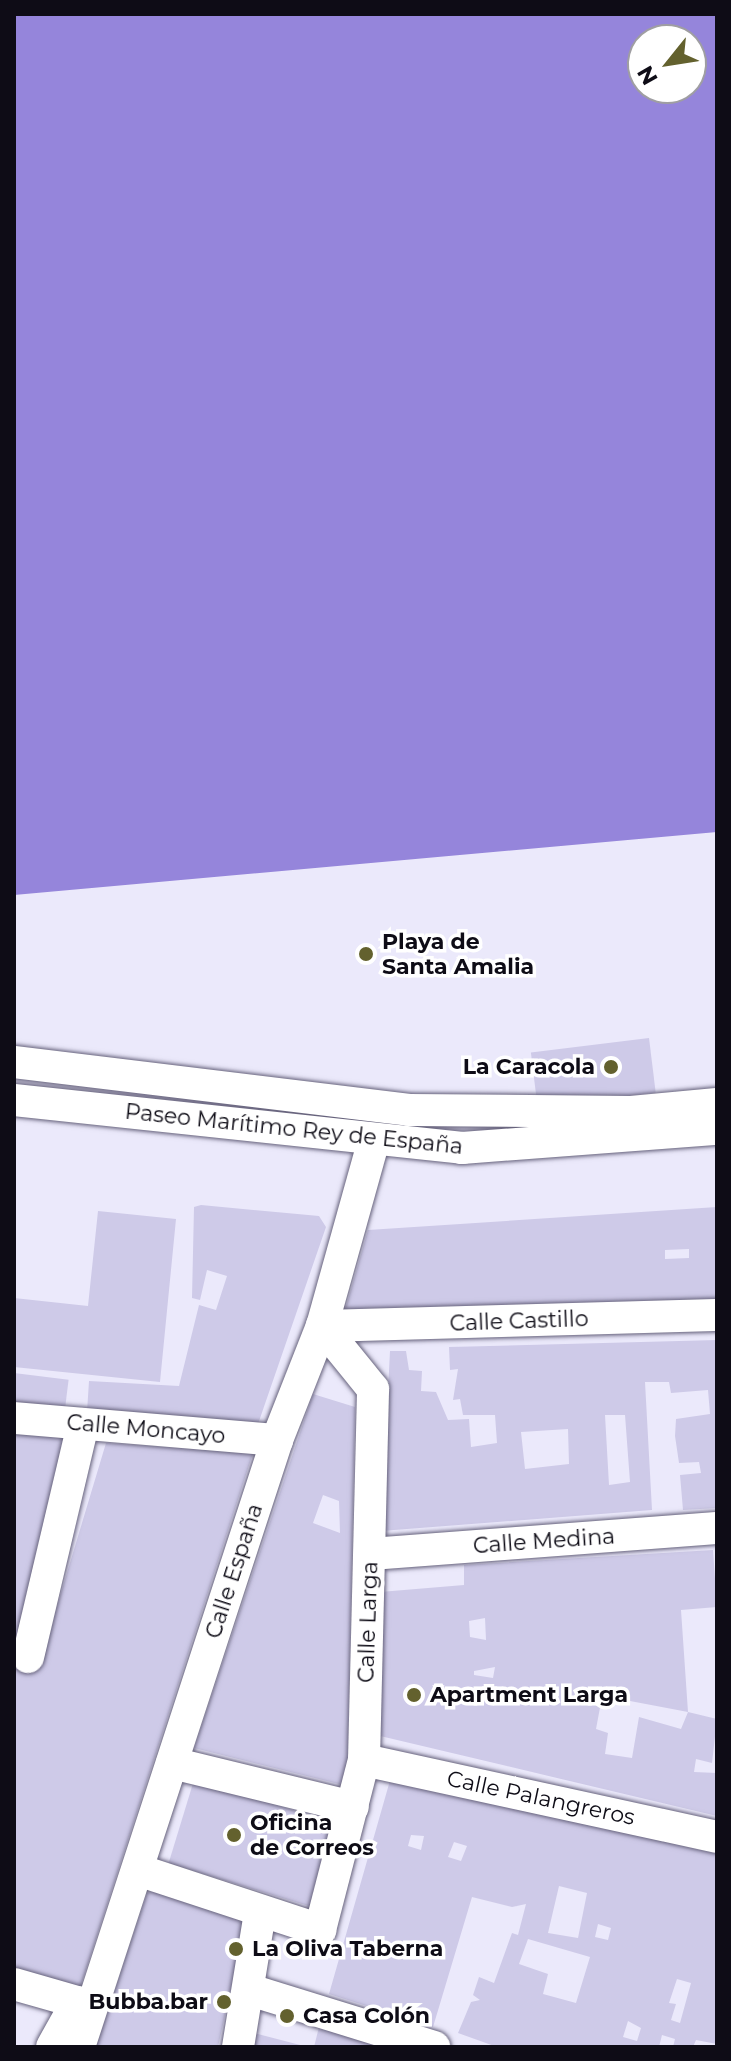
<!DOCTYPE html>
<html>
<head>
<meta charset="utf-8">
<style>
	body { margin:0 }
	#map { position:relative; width:731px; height:2061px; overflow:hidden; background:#ebe9fb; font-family:Montserrat,sans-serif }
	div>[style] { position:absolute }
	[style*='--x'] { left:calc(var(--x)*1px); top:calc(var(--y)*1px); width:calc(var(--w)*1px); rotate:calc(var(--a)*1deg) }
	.water>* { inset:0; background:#9585db }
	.building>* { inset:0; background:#cecae8; transform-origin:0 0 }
	.roads { filter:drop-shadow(0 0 2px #66627c) drop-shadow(0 0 2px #66627c) }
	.street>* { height:32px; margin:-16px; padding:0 16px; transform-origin:16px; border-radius:16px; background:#fff }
	.dots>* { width:22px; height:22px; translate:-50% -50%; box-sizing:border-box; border:4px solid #fff; border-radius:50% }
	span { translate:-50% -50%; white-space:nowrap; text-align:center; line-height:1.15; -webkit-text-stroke:7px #fff; paint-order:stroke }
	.poi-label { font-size:22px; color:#0e0c16; font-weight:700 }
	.left { translate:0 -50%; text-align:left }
	.right { translate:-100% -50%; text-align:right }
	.street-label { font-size:22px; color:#0e0c16 }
	.frame { position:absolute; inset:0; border:16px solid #0e0c16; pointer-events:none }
	.north { position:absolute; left:627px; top:24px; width:80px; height:80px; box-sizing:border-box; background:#fff; border:2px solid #9f9ea2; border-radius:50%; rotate:240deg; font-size:22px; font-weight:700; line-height:32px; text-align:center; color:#0e0c16 }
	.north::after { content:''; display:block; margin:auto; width:28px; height:36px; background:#63612e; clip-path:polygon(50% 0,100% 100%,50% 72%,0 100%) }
</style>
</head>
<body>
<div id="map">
	<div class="water">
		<i style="clip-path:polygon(evenodd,14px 14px,717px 14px,717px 832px,14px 895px,14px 14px,643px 40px,691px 40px,691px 88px,643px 88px,643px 40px)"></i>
	</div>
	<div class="building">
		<i style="left:649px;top:1038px;width:55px;height:119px;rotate:83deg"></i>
		<i style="clip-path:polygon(201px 1205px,319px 1216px,326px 1227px,257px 1427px,87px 1412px,89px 1381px,179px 1386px,199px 1305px,216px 1310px,227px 1276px,207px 1270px,200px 1300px,192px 1298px,194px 1207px)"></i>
		<i style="clip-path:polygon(evenodd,717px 1207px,717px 1304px,342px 1321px,368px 1230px,717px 1207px,689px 1249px,689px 1258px,665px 1259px,665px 1250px,689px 1249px)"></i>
		<i style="clip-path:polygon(98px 1211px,176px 1219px,160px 1382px,14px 1367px,14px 1298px,88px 1306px)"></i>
		<i style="clip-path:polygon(evenodd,717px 1340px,717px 1508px,683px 1510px,680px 1475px,701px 1473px,699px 1462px,679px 1463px,675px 1436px,676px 1419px,710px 1414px,708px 1390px,671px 1393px,669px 1382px,645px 1382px,652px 1510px,381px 1531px,390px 1351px,406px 1351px,409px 1370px,422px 1371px,421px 1391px,436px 1392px,448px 1420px,469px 1419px,471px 1447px,497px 1443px,495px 1415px,463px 1415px,460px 1399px,453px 1400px,458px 1369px,450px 1370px,449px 1347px,717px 1340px,605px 1415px,625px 1415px,630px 1482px,609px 1485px,605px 1415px,717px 1340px,568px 1429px,569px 1464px,525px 1469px,521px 1432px,568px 1429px)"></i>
		<i style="left:14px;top:1373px;width:55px;height:33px;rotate:7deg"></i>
		<i style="clip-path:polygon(evenodd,313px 1394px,355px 1407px,347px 1786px,194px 1748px,313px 1394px,323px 1495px,339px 1501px,340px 1533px,313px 1523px,323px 1495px)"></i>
		<i style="clip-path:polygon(14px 1427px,68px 1432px,40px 1663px,106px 1443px,253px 1453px,81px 1985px,71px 1990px,14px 1972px)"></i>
		<i style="clip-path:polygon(evenodd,713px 1550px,717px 1607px,681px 1610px,688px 1712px,717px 1719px,712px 1763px,696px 1759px,694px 1772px,717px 1773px,717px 1816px,376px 1735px,380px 1592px,464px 1585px,464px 1565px,713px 1550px,485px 1618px,486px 1640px,470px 1637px,469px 1621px,485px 1618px,713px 1550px,495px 1667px,493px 1678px,474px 1675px,474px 1671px,495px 1667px,713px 1550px,602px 1697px,609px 1697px,688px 1712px,681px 1729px,639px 1717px,632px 1758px,605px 1754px,608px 1733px,596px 1729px,602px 1697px)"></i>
		<i style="clip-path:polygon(evenodd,391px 1777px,717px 1854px,717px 2044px,696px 2040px,693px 2047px,673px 2047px,675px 2039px,662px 2035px,659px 2047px,497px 2047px,458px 2033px,471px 2002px,480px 2000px,473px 1995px,479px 1977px,494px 1983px,512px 1933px,518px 1935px,526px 1904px,512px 1907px,472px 1897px,433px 2027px,329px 1994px,391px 1777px,411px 1835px,424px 1836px,421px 1850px,408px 1846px,411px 1835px,391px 1777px,454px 1842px,467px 1846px,461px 1861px,448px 1857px,454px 1842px,391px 1777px,559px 1886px,587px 1893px,578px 1938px,548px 1933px,559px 1886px,391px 1777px,598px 1924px,611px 1928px,608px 1940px,595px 1937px,598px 1924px,391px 1777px,528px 1939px,590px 1957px,576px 2003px,543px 1994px,548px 1974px,519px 1964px,528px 1939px,391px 1777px,677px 1979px,691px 1983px,680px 2023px,671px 2020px,676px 2004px,669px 2003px,677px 1979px,391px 1777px,628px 2021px,641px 2028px,637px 2041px,623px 2037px,628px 2021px)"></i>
		<i style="left:194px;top:1780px;width:150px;height:87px;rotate:17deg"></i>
		<i style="clip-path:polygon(164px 1889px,246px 1920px,218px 2047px,96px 2047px,147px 1893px)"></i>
		<i style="clip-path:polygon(320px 2023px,396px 2047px,314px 2047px)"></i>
		<i style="clip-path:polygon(250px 2032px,304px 2046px,304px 2047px,247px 2047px)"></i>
	</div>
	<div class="roads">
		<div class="street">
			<i style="--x:14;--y:1062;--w:398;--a:6.9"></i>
			<i style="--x:409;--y:1110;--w:222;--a:0.5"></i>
			<i style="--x:631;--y:1112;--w:86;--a:-5.3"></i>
			<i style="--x:14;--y:1100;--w:451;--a:6.1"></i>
			<i style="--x:462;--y:1148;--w:256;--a:-4.3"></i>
			<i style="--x:322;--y:1326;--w:395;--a:-1.6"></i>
			<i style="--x:14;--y:1418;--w:264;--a:4.8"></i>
			<i style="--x:370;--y:1554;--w:348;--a:-4.3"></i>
			<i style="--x:28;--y:1657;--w:239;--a:-76.7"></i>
			<i style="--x:364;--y:1760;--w:361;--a:12.3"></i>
			<i style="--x:172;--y:1763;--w:186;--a:13.7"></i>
			<i style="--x:138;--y:1870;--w:192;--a:18.2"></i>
			<i style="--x:320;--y:1930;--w:176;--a:-75.5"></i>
			<i style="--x:364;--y:1760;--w:371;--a:-88.6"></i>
			<i style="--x:373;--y:1389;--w:81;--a:-129"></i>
			<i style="--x:14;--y:1984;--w:66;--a:15.9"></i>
			<i style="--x:77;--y:2002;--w:51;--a:119.1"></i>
			<i style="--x:250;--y:1990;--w:193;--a:17.2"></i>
			<i style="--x:79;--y:2047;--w:638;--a:-71.93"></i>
			<i style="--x:277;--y:1440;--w:123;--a:-68.5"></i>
			<i style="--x:322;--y:1326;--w:193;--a:-74.4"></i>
			<i style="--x:238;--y:2047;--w:137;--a:-80.7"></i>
		</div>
	</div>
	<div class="dots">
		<i style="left:366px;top:954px;background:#63612e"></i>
		<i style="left:611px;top:1067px;background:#63612e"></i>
		<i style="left:414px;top:1695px;background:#63612e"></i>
		<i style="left:234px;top:1835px;background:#63612e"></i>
		<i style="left:236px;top:1949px;background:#63612e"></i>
		<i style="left:224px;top:2002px;background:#63612e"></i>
		<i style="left:287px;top:2016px;background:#63612e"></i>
	</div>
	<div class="poi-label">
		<span class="left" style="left:382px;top:954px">Playa de<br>Santa Amalia</span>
		<span class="right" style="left:595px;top:1067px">La Caracola</span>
		<span class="left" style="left:430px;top:1695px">Apartment Larga</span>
		<span class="left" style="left:250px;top:1835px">Oficina<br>de Correos</span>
		<span class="left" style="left:252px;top:1949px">La Oliva Taberna</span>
		<span class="right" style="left:208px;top:2002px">Bubba.bar</span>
		<span class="left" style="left:303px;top:2016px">Casa Colón</span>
	</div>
	<div class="street-label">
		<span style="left:294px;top:1129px;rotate:6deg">Paseo Marítimo Rey de España</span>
		<span style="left:519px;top:1321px;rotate:-2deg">Calle Castillo</span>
		<span style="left:146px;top:1429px;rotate:5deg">Calle Moncayo</span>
		<span style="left:544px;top:1541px;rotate:-4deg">Calle Medina</span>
		<span style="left:234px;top:1571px;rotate:-72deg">Calle España</span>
		<span style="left:368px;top:1622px;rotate:-88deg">Calle Larga</span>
		<span style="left:541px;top:1798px;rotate:12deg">Calle Palangreros</span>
	</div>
	<div class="frame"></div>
	<div class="north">N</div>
</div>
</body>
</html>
